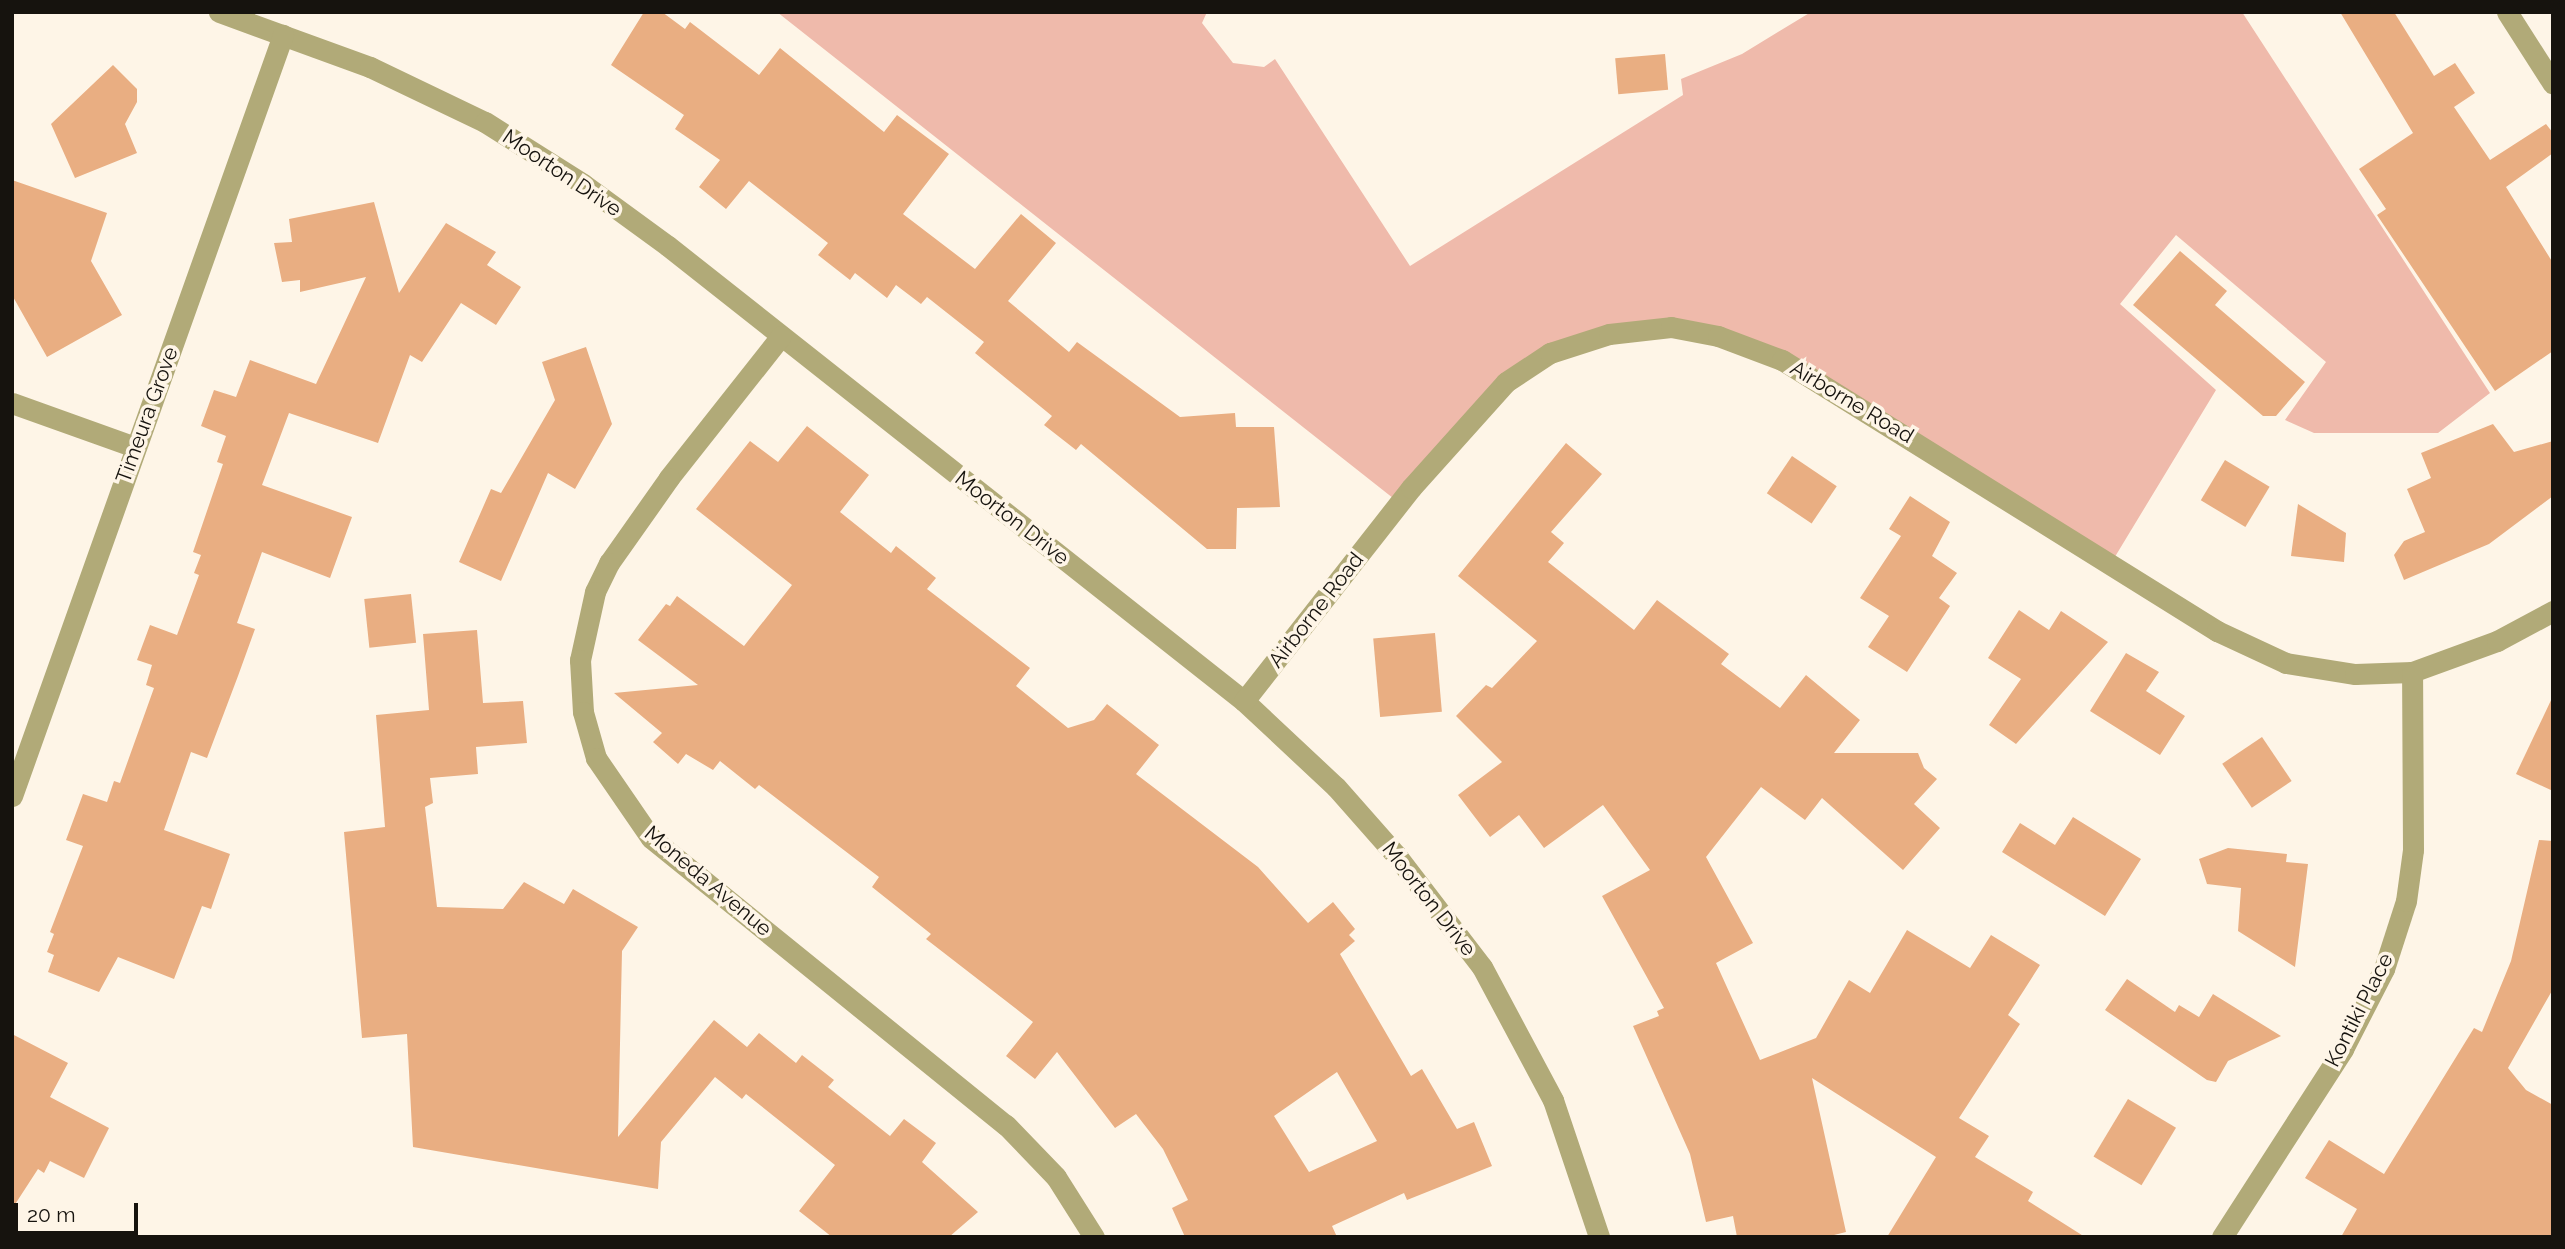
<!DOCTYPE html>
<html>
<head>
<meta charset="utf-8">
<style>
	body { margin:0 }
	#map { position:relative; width:2565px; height:1249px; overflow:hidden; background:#fef5e7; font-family:Raleway,sans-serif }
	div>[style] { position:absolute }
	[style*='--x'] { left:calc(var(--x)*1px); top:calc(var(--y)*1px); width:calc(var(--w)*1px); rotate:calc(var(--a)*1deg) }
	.green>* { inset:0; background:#efbaab }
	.building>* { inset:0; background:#e9ae82; transform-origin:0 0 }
	.minor>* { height:21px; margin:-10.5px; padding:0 10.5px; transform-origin:10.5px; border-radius:10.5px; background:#b1aa78 }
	span { translate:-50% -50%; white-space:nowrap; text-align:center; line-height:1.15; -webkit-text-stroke:7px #fef5e7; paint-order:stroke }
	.street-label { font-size:21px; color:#16130e }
	.frame { position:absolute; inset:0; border:14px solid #16130e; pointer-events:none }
	.scale { position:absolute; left:14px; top:1203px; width:124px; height:32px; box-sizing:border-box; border:4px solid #16130e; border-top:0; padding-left:9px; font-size:21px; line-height:24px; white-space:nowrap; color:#16130e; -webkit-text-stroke:5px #fef5e7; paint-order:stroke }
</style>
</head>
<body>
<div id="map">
	<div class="green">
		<i style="clip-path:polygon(777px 12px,1207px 12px,1202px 23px,1233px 63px,1264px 67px,1275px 59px,1410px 266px,1683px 95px,1681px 79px,1742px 54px,1811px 12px,2242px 12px,2490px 393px,2438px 433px,2314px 433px,2285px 420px,2326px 362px,2176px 235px,2120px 304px,2216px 390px,2110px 565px,1827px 383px,1670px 325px,1548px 351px,1398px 502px)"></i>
	</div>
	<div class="building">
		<i style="clip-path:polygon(644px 12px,662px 12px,685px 29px,690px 22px,759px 75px,780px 48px,884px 132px,897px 115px,949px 154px,903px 214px,975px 269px,1021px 214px,1056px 243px,1008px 301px,1069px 352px,1077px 342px,1180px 417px,1235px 413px,1236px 427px,1274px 427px,1280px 507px,1237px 508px,1236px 549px,1207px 549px,1081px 444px,1076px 450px,1044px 425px,1052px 416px,975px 353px,984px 342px,927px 297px,921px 304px,896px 285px,887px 298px,855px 273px,850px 280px,818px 255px,828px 243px,749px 181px,726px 209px,699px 187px,720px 160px,675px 129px,684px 115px,611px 65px)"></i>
		<i style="clip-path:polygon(2340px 12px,2394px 12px,2434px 76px,2455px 63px,2475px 93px,2454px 107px,2490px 160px,2546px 124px,2553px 133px,2553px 153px,2506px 187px,2553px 263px,2553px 351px,2495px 391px,2377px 215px,2386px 209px,2359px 169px,2413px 133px)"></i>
		<i style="left:1665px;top:54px;width:36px;height:50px;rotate:85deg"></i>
		<i style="clip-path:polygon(113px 65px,137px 89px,137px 102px,125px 124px,137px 153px,75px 178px,51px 124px)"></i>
		<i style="clip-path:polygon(12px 180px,107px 213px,91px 261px,122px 315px,47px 357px,12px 295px)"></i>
		<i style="clip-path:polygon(374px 202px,399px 293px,446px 223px,496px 252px,487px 265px,521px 287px,496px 325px,461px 303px,422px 362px,410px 355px,378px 443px,289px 413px,262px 485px,352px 517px,330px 578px,262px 552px,237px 623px,255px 629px,238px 676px,207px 758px,191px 752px,164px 830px,230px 854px,211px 909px,202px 906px,174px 979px,118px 957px,99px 992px,48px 972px,54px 955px,47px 952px,54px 934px,50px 932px,83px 846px,66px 840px,83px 794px,107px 802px,114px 781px,120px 783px,154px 688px,146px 685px,152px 665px,137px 660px,150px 625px,177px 635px,199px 575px,194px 573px,201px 555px,193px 552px,223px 464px,217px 462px,226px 436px,201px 426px,214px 390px,236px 397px,250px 360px,316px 384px,366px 277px,300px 292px,300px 280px,282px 282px,274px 243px,292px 242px,289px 219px)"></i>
		<i style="clip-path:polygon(2180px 251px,2227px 291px,2215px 305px,2305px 382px,2276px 416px,2263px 416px,2133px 305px)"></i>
		<i style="clip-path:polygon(586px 347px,612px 424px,575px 489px,548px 473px,501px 581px,459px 562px,491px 489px,501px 493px,555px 400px,542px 362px)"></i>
		<i style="clip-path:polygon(2493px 424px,2514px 452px,2553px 441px,2553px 496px,2489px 544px,2404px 580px,2394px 555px,2404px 541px,2425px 532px,2407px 489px,2431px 478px,2421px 453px)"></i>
		<i style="clip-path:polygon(evenodd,807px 426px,869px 475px,840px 512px,891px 553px,896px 546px,936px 578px,927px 589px,1030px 668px,1016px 686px,1068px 728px,1094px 720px,1107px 704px,1159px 745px,1136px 774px,1258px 867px,1308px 923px,1333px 902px,1355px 929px,1349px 935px,1355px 941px,1340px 954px,1411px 1076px,1422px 1069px,1457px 1129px,1474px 1122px,1492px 1166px,1407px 1200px,1404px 1193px,1332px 1226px,1337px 1237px,1185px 1237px,1172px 1208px,1188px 1200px,1163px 1149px,1136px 1114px,1115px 1128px,1057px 1052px,1035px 1079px,1006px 1056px,1033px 1022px,926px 939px,931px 934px,872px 887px,879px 877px,759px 785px,755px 789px,720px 761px,713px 770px,686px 754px,678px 764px,653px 742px,662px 733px,614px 693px,698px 685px,638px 640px,666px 604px,670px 606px,677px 596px,744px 646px,792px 585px,696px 509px,750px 441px,778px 462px,807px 426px,1337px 1072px,1377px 1141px,1309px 1172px,1274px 1116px,1337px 1072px)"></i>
		<i style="clip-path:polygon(1566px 443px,1602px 474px,1551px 532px,1564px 543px,1548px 562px,1634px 630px,1657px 600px,1729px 654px,1721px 664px,1780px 708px,1806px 675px,1860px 720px,1834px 753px,1918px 753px,1924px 768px,1937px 779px,1914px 804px,1940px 828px,1903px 870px,1822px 798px,1805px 820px,1761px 787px,1706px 857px,1753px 943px,1716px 963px,1760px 1060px,1816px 1038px,1849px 980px,1870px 993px,1907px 930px,1970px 968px,1991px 935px,2040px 965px,2008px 1015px,2020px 1024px,1959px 1118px,1989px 1136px,1975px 1157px,2033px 1192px,2028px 1201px,2085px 1237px,1887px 1237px,1936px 1157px,1812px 1078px,1846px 1232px,1826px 1237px,1737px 1237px,1733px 1216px,1706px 1222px,1690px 1154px,1633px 1026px,1659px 1016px,1657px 1011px,1664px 1008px,1602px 896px,1650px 870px,1603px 805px,1544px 848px,1519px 815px,1490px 837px,1458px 795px,1502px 762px,1456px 716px,1486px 685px,1492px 688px,1537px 641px,1458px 576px)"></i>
		<i style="left:1792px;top:456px;width:54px;height:45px;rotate:34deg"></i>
		<i style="left:2225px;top:460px;width:52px;height:47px;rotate:31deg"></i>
		<i style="clip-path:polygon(1910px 496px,1950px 522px,1932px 556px,1957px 573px,1939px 598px,1950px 606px,1907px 672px,1868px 647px,1889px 616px,1860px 598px,1901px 536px,1889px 529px)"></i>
		<i style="clip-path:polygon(2298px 504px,2346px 533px,2344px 562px,2291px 556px)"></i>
		<i style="left:411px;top:594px;width:49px;height:47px;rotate:84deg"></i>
		<i style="clip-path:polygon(2019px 610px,2049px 630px,2061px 611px,2108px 642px,2016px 744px,1989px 725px,2021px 679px,1988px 658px)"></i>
		<i style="clip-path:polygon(477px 630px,483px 703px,523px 701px,527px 743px,476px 747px,478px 774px,430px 778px,433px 803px,425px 807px,437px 907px,503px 909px,524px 882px,564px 904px,573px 889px,638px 927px,622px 951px,618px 1137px,714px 1020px,747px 1047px,759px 1033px,796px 1063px,802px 1055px,834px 1080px,828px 1087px,890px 1136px,904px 1119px,936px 1143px,922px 1162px,978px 1212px,949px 1237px,832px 1237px,799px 1211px,835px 1165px,746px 1094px,742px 1099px,715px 1077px,661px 1142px,658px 1189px,413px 1147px,407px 1034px,362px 1038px,344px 832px,385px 827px,376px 715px,429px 710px,423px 634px)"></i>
		<i style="left:1435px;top:633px;width:79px;height:62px;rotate:85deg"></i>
		<i style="clip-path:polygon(2126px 653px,2159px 672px,2146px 691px,2185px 716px,2160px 755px,2090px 711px)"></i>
		<i style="clip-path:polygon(2553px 696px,2553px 791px,2516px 774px)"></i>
		<i style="left:2262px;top:737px;width:53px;height:48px;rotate:56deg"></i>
		<i style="clip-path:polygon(2073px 817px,2141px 859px,2105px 916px,2002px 852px,2020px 823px,2055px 845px)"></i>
		<i style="clip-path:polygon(2539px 840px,2553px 841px,2553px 989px,2508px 1068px,2526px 1090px,2553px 1105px,2553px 1237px,2341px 1237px,2357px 1209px,2305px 1178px,2329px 1140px,2384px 1174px,2474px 1028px,2482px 1032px,2511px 961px)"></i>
		<i style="clip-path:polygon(2228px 848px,2287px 854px,2286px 862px,2308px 864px,2295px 967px,2238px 931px,2241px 888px,2207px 884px,2199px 859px)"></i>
		<i style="clip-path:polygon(2127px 979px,2175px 1012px,2179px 1005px,2199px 1017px,2213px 994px,2281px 1036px,2228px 1061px,2216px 1082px,2207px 1080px,2105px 1010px)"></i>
		<i style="clip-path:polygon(12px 1034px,68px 1063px,50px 1097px,109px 1128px,84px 1178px,50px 1161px,44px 1173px,38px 1169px,12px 1209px)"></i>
		<i style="left:2128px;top:1099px;width:56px;height:67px;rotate:31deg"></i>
	</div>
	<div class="minor">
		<i style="--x:219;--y:12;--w:161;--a:20"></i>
		<i style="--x:370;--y:67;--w:127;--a:25.6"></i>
		<i style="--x:485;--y:122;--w:116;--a:32.3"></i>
		<i style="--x:583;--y:184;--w:105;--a:36.1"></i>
		<i style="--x:668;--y:246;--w:734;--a:38.31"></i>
		<i style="--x:1244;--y:701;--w:126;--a:43.1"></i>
		<i style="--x:1336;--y:787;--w:91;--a:48.6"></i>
		<i style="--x:1396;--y:855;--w:141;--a:52.5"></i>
		<i style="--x:1482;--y:967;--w:151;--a:61.9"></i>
		<i style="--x:1553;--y:1100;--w:145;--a:71.4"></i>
		<i style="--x:2507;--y:12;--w:85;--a:57.4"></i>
		<i style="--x:781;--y:336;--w:181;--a:128.3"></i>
		<i style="--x:669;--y:478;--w:104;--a:125.2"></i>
		<i style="--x:609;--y:563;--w:32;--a:116"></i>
		<i style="--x:595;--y:592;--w:70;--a:102.4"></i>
		<i style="--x:580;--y:660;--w:52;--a:86.7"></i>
		<i style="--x:583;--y:712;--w:48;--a:74.2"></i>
		<i style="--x:596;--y:758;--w:97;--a:55.5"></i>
		<i style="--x:651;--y:838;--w:457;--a:39"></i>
		<i style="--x:1006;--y:1125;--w:72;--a:46.1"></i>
		<i style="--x:1056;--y:1177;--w:71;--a:57.7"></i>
		<i style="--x:12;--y:403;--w:131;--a:19.7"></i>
		<i style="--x:1244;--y:701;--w:271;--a:-51.9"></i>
		<i style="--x:1411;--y:488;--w:142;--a:-48.1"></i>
		<i style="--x:1506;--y:382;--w:53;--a:-33.4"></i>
		<i style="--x:1550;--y:353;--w:62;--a:-17.9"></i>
		<i style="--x:1609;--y:334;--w:62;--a:-6.4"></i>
		<i style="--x:1671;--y:327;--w:48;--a:10.8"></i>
		<i style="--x:1718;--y:336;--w:68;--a:20.6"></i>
		<i style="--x:1782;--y:360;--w:513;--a:31.92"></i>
		<i style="--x:2217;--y:631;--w:76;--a:24.9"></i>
		<i style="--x:2286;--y:663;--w:70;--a:9.1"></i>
		<i style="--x:2355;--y:674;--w:57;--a:-2"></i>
		<i style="--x:2412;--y:672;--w:90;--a:-20"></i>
		<i style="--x:2497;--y:641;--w:64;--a:-28.2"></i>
		<i style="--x:12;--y:796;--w:808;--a:-70.4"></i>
		<i style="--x:2222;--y:1237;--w:224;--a:-57.2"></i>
		<i style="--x:2343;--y:1049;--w:90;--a:-62.9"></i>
		<i style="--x:2384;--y:969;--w:71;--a:-72.1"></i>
		<i style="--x:2406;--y:901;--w:51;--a:-82.2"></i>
		<i style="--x:2413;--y:850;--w:178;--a:-90.3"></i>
	</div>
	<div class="street-label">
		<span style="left:562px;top:173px;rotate:34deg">Moorton Drive</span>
		<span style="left:1852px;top:402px;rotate:31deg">Airborne Road</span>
		<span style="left:147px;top:415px;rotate:-70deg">Timeura Grove</span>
		<span style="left:1012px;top:518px;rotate:38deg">Moorton Drive</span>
		<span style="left:1316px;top:610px;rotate:-52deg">Airborne Road</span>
		<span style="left:708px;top:881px;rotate:40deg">Moneda Avenue</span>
		<span style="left:1429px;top:899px;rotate:52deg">Moorton Drive</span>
		<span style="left:2359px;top:1010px;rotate:-63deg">Kontiki Place</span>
	</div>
	<div class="frame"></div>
	<div class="scale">20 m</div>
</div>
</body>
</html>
